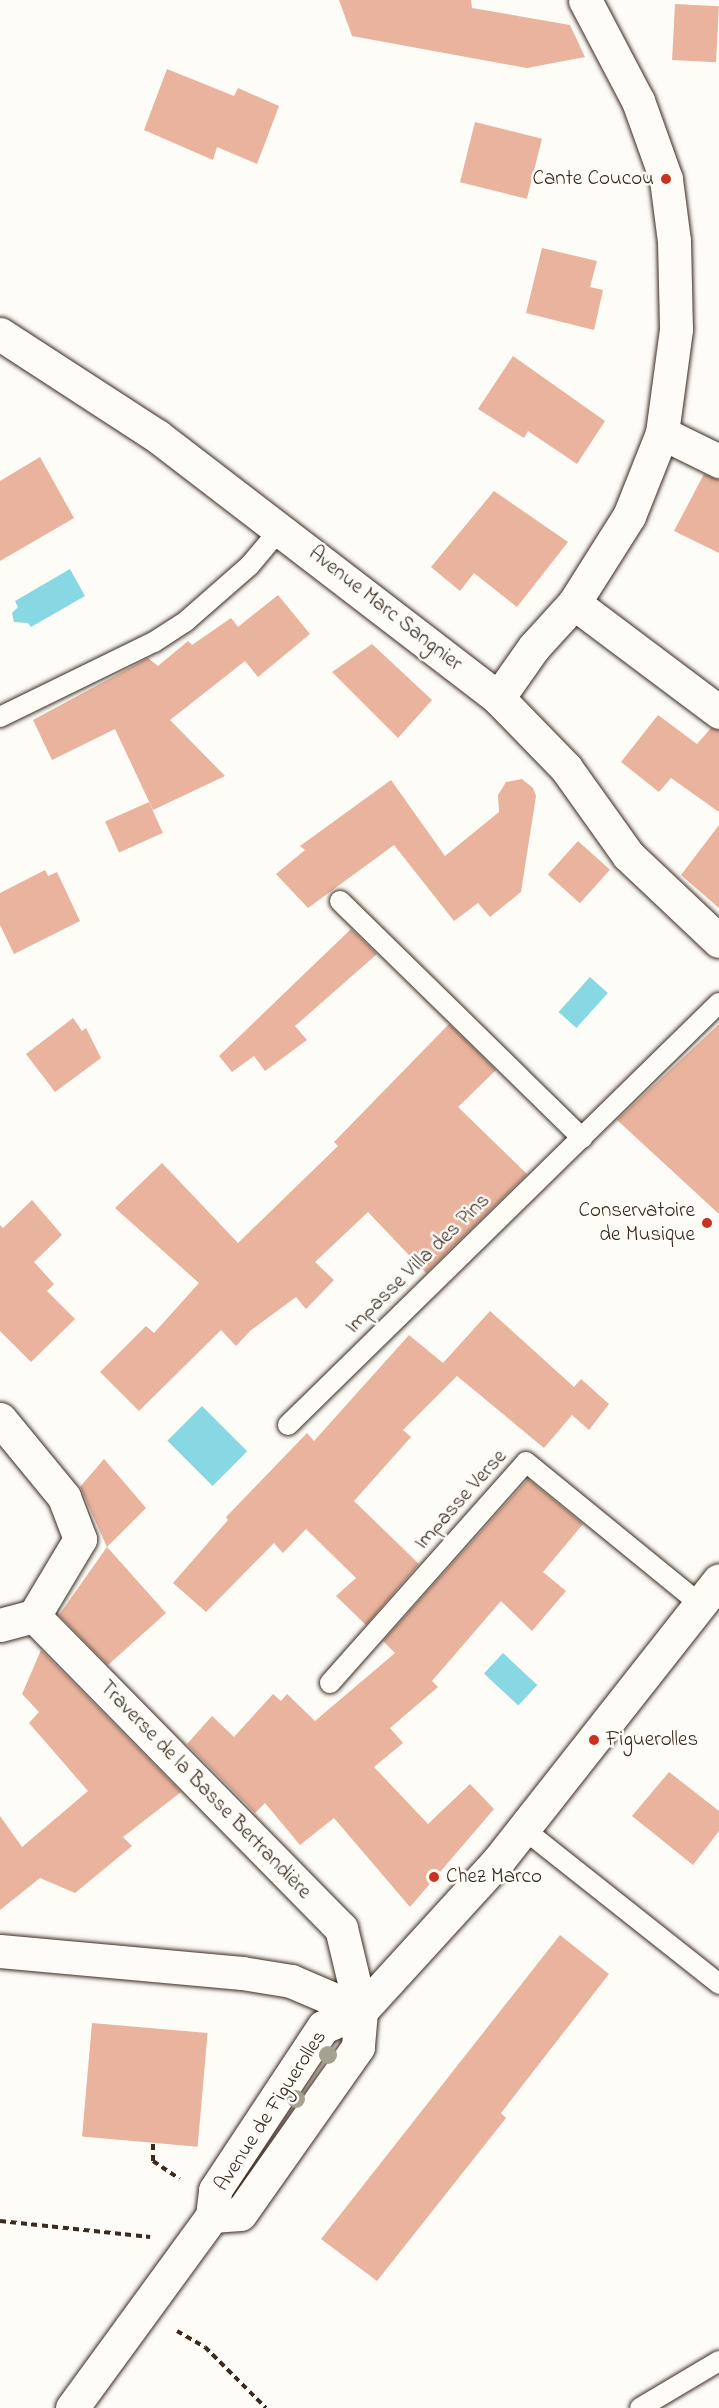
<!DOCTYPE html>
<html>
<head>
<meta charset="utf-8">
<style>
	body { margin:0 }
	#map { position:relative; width:719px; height:2408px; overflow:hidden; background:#fdfcf7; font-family:"Indie Flower",sans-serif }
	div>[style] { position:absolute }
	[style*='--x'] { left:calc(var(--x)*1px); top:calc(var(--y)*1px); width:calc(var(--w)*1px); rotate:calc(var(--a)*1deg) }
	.water>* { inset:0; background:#88d8e3; transform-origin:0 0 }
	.building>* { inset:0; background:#e9b39e; transform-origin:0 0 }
	.path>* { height:4px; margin-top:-2px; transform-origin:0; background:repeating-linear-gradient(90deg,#3b2a1e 0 6px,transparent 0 10.5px) }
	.roads { filter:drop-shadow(0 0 2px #3b2a1e) drop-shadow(0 0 2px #3b2a1e) }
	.service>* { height:20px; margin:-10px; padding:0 10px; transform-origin:10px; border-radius:10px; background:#fdfcf7 }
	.minor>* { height:33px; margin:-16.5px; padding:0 16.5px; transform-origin:16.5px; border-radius:16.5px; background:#fdfcf7 }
	.tertiary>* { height:33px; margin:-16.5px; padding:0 16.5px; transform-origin:16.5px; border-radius:16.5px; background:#fdfcf7 }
	.trees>* { width:18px; height:18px; margin:-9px; border-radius:50%; background:#a4a18f }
	.dots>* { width:16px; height:16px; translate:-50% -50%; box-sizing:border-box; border:3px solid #fdfcf7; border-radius:50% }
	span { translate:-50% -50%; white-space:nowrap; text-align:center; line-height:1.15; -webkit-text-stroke:5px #fdfcf7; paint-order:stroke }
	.poi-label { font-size:21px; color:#3b2a1e }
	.right { translate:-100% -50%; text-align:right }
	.left { translate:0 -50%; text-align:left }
	.street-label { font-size:21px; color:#3b2a1e }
</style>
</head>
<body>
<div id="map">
	<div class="water">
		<i style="clip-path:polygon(70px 569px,85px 596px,31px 627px,28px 623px,14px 622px,12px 613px,18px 607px,15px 601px)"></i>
		<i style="left:590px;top:977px;width:24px;height:47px;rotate:42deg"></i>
		<i style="left:202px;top:1406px;width:64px;height:49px;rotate:45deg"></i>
		<i style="left:503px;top:1653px;width:47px;height:28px;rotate:43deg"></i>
	</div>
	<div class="building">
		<i style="clip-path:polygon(339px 0,471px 0,472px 8px,570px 25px,585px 57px,527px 68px,352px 36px)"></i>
		<i style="left:675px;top:4px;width:44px;height:56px;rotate:3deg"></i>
		<i style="clip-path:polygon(167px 69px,234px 96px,238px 88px,279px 106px,257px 164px,217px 147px,213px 160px,144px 130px)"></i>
		<i style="left:475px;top:122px;width:69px;height:62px;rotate:14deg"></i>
		<i style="clip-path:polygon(542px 248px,597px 261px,590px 287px,603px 290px,594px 330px,526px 313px)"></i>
		<i style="clip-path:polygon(513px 356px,605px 421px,577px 464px,528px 431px,524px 438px,478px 409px)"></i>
		<i style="clip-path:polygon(40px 457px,74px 518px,0 561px,0 481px)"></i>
		<i style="clip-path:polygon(704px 474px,719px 480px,719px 553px,674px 531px)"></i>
		<i style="clip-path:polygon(494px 491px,568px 542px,517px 607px,474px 573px,460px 591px,431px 567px)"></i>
		<i style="clip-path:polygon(278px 595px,310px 634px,258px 677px,245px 661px,170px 720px,225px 776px,153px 810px,115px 729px,52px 760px,33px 720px,148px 658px,158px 666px,188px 641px,192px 645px,231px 618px,238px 627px)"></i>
		<i style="clip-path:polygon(372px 644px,432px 700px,398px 738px,332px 672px)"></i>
		<i style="clip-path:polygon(658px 715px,697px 744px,711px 728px,719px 730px,719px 812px,671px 778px,659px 792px,621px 762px)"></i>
		<i style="clip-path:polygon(522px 779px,533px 788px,536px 796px,521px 892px,490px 917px,478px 903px,454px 921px,394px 845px,308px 908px,276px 874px,305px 850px,300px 846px,391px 780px,445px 856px,499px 812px,498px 795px,506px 782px)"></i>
		<i style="left:149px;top:802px;width:34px;height:48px;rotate:66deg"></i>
		<i style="clip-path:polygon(719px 825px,719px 908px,681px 875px)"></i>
		<i style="left:578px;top:841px;width:43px;height:45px;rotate:42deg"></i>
		<i style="clip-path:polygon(45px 870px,48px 876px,57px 872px,80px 921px,14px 954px,0 925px,0 893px)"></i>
		<i style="clip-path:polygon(351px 929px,377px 954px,295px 1026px,307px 1040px,265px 1071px,254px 1056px,232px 1072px,219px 1056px)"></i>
		<i style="clip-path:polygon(73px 1018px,82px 1031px,86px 1028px,101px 1058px,55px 1092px,26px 1054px)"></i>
		<i style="clip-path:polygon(449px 1024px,496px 1070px,458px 1107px,527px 1174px,426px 1273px,368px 1212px,315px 1262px,334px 1280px,306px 1309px,296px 1297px,250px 1331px,236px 1346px,221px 1330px,139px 1411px,100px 1372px,146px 1326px,154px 1333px,199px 1283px,115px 1208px,162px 1163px,238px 1243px,338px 1146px,334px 1142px)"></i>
		<i style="clip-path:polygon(719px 1024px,719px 1214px,617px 1120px)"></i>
		<i style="clip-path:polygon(32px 1200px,62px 1235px,34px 1262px,54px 1284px,47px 1291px,75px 1319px,31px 1362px,0 1331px,0 1225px,3px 1228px)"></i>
		<i style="clip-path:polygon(490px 1311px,574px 1387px,581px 1379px,609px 1404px,589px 1430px,572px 1415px,544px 1448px,457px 1376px,403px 1430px,411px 1437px,354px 1501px,419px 1564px,366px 1625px,336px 1596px,356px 1578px,306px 1529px,283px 1553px,274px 1543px,206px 1612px,173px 1583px,228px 1520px,226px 1517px,307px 1433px,314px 1441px,409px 1335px,443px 1363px)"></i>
		<i style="clip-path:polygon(104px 1459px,146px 1508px,107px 1547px,80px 1487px)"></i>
		<i style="clip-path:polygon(528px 1479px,583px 1524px,543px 1572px,566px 1591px,532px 1631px,501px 1601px,432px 1681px,438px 1687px,390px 1728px,403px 1743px,374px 1767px,428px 1824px,470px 1784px,494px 1809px,410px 1907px,334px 1818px,300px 1845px,265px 1803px,255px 1813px,187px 1744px,212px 1716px,234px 1737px,273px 1694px,281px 1701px,287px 1694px,315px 1721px,395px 1653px,383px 1641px)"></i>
		<i style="clip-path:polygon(107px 1547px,166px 1613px,108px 1665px,59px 1615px)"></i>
		<i style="clip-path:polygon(41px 1650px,181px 1792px,123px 1837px,132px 1846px,75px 1893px,40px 1878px,0 1910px,0 1816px,22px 1847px,88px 1791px,29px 1723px,39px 1712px,22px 1694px)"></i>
		<i style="clip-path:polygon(669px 1772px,719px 1811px,719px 1831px,693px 1865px,632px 1816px)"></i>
		<i style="clip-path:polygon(560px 1935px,609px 1974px,501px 2113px,506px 2118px,377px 2281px,321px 2239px)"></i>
		<i style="left:92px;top:2023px;width:116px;height:114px;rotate:5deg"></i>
	</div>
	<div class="path">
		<i style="--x:153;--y:2144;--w:17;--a:90"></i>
		<i style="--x:153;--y:2161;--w:32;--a:34"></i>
		<i style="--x:0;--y:2221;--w:151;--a:6.1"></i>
		<i style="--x:177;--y:2331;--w:32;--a:30"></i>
		<i style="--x:205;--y:2347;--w:86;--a:45"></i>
	</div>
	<div class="roads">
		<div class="service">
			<i style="--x:0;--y:717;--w:171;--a:-26"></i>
			<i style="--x:154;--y:642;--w:37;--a:-33"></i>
			<i style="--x:185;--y:622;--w:86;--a:-41.2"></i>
			<i style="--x:250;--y:565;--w:48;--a:-50"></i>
			<i style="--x:340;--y:901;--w:339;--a:44.4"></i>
			<i style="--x:288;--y:1425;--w:603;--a:-44.4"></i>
			<i style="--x:330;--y:1683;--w:295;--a:-48.4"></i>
			<i style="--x:526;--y:1462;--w:225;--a:39.2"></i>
			<i style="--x:525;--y:1830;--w:248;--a:38.4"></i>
			<i style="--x:640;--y:2408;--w:92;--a:-30.7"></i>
		</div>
		<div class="minor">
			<i style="--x:662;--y:433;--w:64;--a:26.2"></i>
			<i style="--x:574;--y:603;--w:181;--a:36.9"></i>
			<i style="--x:498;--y:698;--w:62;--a:-54.8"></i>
			<i style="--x:534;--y:647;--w:59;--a:-47.7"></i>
			<i style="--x:574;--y:603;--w:103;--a:-57.7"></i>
			<i style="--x:629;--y:516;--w:89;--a:-68.3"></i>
			<i style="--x:662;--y:433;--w:105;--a:-82.3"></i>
			<i style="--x:676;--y:329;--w:88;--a:-91.3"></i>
			<i style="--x:674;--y:241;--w:63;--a:-97.4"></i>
			<i style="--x:666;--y:179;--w:83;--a:-109.7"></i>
			<i style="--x:638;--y:101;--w:114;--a:-117.7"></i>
			<i style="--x:0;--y:1419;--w:101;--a:50.6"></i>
			<i style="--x:64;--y:1497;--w:45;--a:69.1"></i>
			<i style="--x:80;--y:1539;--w:90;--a:120.9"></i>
			<i style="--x:0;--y:1625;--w:35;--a:-15"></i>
			<i style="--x:34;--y:1616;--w:438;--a:45.5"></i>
			<i style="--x:341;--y:1928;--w:85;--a:76.5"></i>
			<i style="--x:361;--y:2011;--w:36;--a:95"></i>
			<i style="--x:358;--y:2047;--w:204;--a:125.2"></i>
			<i style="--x:240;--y:2214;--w:28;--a:176"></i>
			<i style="--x:0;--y:1951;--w:243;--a:5.2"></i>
			<i style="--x:242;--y:1973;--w:50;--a:9.3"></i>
			<i style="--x:291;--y:1981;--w:76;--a:23.2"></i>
			<i style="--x:72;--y:2408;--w:238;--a:-53.9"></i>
			<i style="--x:212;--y:2216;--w:26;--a:-83"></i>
			<i style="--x:215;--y:2190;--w:196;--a:-56.5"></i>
			<i style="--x:323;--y:2027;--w:41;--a:-22.8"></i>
			<i style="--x:361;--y:2011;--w:203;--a:-47.6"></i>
			<i style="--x:498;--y:1861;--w:357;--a:-51.8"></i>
		</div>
		<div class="tertiary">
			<i style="--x:0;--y:334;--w:187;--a:33"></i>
			<i style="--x:157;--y:436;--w:430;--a:37.5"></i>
			<i style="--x:498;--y:698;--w:98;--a:45.8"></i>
			<i style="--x:566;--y:768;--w:107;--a:54.5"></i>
			<i style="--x:628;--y:855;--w:125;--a:43.4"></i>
		</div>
	</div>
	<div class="trees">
		<i style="left:328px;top:2055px"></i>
		<i style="left:296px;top:2099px"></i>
	</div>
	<div class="dots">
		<i style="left:666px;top:179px;background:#c8321e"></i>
		<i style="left:707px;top:1223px;background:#c8321e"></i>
		<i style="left:594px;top:1740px;background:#c8321e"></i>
		<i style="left:434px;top:1877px;background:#c8321e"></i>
	</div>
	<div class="poi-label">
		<span class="right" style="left:654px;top:179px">Cante Coucou</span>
		<span class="right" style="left:695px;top:1223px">Conservatoire<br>de Musique</span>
		<span class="left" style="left:606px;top:1740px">Figuerolles</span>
		<span class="left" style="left:446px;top:1877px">Chez Marco</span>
	</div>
	<div class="street-label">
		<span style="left:385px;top:609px;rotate:38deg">Avenue Marc Sangnier</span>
		<span style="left:418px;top:1264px;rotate:-44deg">Impasse Villa des Pins</span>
		<span style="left:461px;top:1500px;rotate:-48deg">Impasse Verse</span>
		<span style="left:205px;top:1790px;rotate:46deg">Traverse de la Basse Bertrandière</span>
		<span style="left:271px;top:2111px;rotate:-57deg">Avenue de Figuerolles</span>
	</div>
</div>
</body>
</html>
